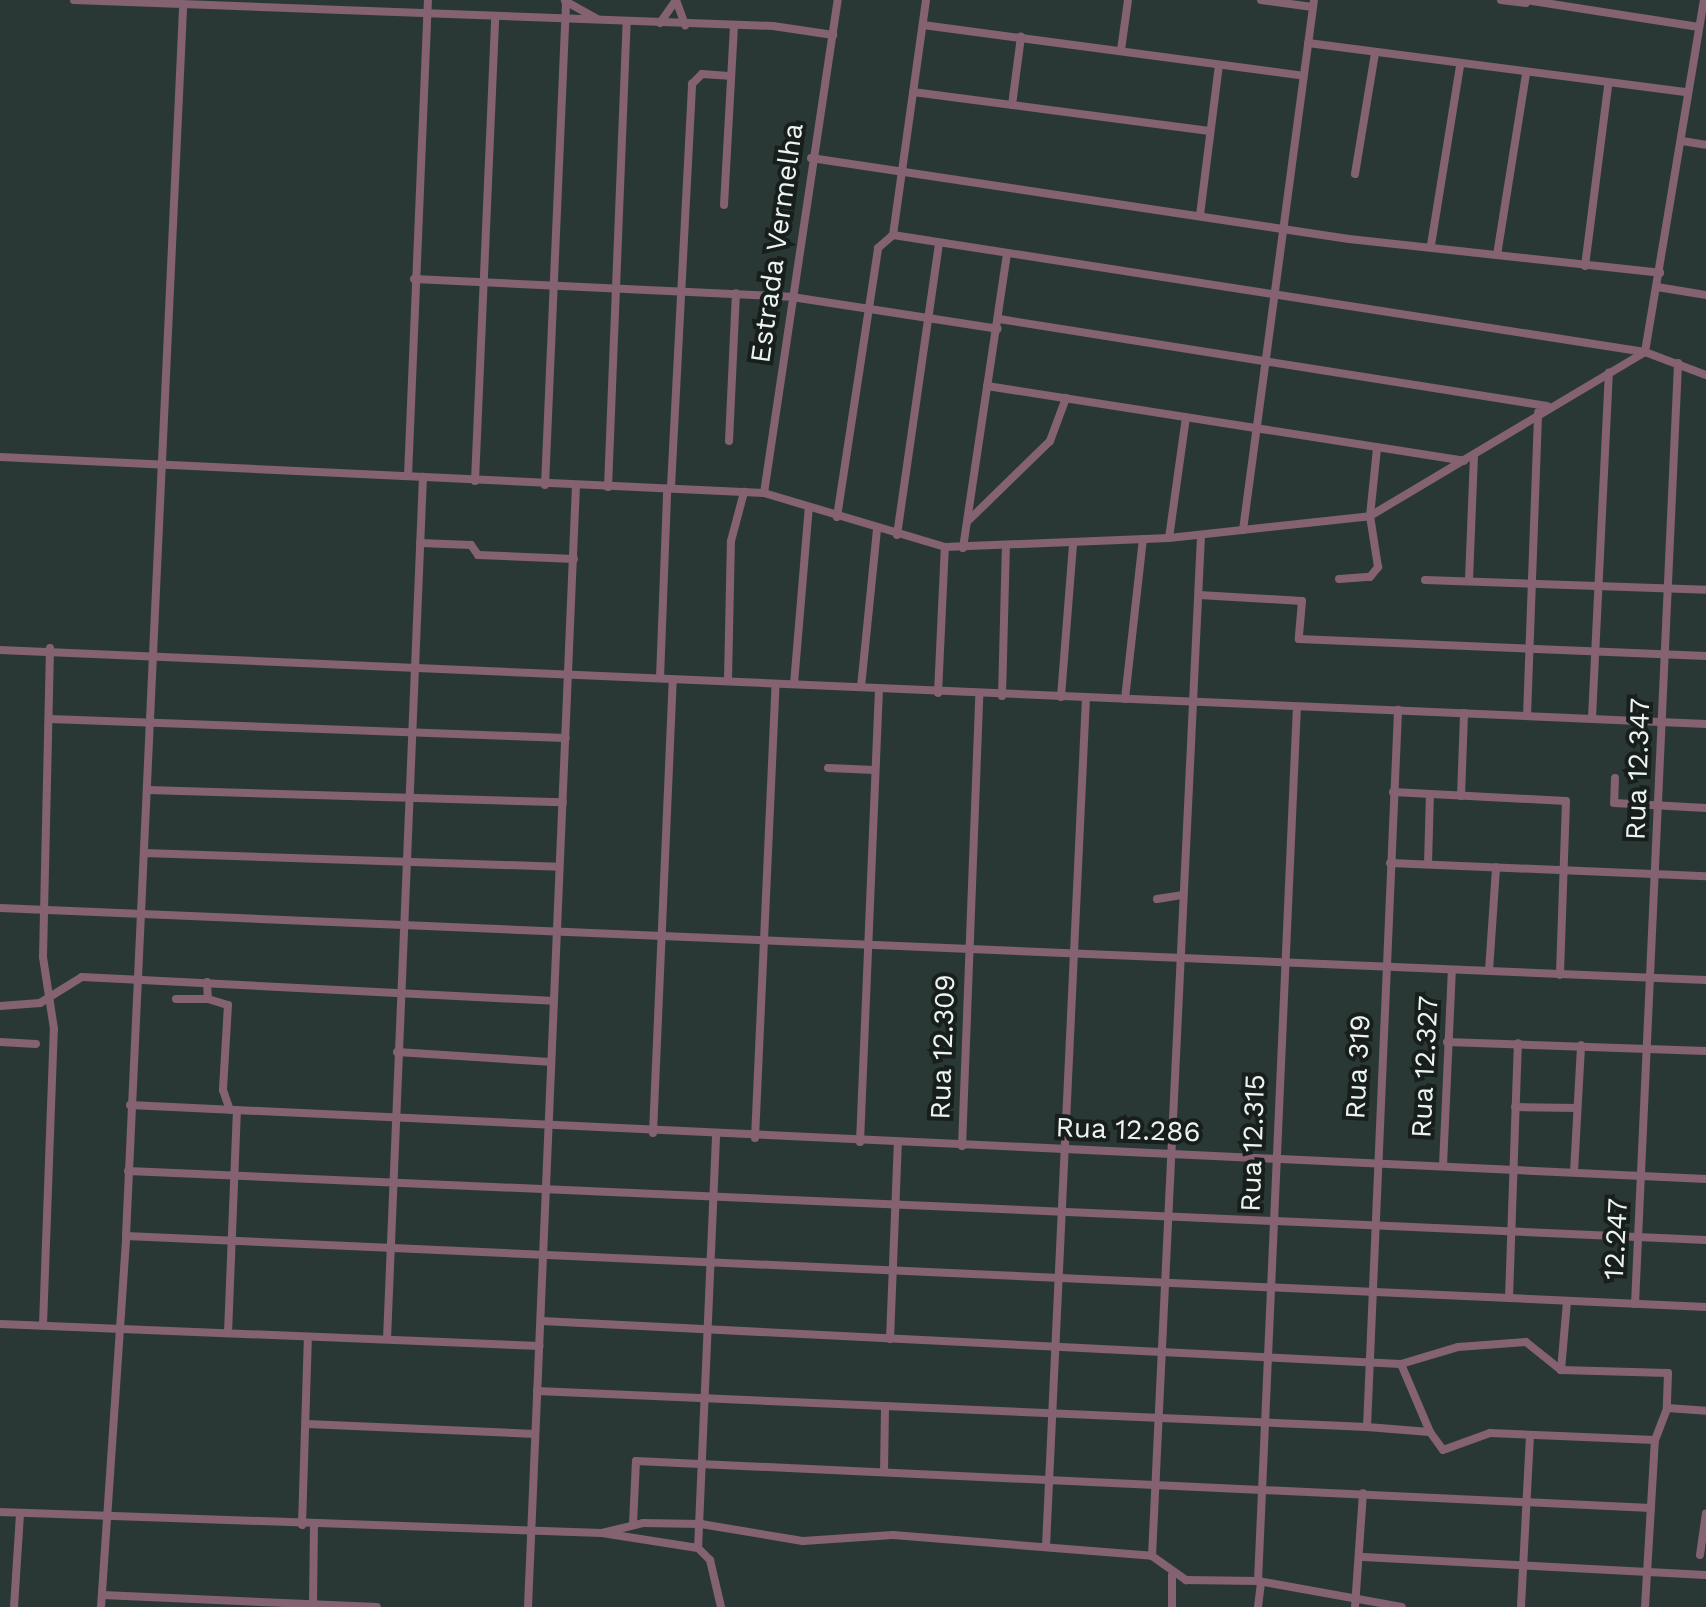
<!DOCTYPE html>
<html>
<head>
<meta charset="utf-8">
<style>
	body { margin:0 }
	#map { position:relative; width:1706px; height:1607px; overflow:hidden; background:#2a3835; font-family:"Work Sans",sans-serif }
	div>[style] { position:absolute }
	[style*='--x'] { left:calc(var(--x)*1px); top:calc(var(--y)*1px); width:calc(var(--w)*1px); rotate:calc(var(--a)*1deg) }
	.minor>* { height:8px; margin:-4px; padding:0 4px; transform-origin:4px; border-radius:4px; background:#846272 }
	span { translate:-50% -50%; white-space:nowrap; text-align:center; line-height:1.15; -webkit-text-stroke:8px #181e1c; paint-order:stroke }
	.street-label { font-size:28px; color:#ebf4f1 }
</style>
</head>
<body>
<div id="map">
	<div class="minor">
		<i style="--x:74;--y:0;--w:699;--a:2.13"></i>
		<i style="--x:773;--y:26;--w:61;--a:8.5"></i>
		<i style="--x:676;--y:0;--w:27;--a:70"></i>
		<i style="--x:1261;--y:0;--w:52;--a:7.7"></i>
		<i style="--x:1501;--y:0;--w:25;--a:7"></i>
		<i style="--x:1526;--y:0;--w:175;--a:8.9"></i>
		<i style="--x:565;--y:1;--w:37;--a:29"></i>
		<i style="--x:660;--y:23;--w:28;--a:-55"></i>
		<i style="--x:923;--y:25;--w:383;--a:7.6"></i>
		<i style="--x:1308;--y:43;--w:382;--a:7.4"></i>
		<i style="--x:1121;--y:50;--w:50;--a:-82"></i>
		<i style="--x:913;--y:92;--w:299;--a:7.5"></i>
		<i style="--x:1012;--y:105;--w:69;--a:-82.5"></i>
		<i style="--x:1682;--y:141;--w:24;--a:9"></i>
		<i style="--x:811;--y:158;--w:544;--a:8.56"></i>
		<i style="--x:1349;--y:239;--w:313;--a:6.2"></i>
		<i style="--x:1355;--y:174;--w:123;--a:-80.6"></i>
		<i style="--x:724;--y:205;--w:177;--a:-86.8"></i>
		<i style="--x:1200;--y:215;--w:151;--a:-82.8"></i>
		<i style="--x:893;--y:235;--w:237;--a:-82"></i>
		<i style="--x:1431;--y:245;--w:181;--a:-80.8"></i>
		<i style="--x:1497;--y:255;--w:183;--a:-80.9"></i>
		<i style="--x:1585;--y:266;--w:181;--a:-82.7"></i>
		<i style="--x:414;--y:279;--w:378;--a:2.7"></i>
		<i style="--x:792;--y:297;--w:208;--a:8.8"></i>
		<i style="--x:1657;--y:287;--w:50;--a:9.3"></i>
		<i style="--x:999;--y:319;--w:555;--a:9.02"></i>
		<i style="--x:1645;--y:352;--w:357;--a:-80.5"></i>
		<i style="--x:987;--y:386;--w:483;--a:8.9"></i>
		<i style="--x:729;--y:441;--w:148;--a:-87.3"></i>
		<i style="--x:0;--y:457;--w:765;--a:2.7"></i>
		<i style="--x:764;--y:493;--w:189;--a:16.6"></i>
		<i style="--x:945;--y:547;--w:224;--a:-2.3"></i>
		<i style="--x:1169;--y:538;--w:202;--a:-6.2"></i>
		<i style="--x:1370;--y:516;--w:320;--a:-30.8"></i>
		<i style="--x:408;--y:476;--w:476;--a:-87.6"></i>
		<i style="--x:475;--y:481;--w:464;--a:-87.5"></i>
		<i style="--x:545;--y:485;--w:483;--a:-87.5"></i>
		<i style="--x:608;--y:487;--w:465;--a:-87.7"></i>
		<i style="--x:671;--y:487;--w:404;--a:-87"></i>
		<i style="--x:692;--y:84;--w:14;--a:-45"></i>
		<i style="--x:702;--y:74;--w:27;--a:4"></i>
		<i style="--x:764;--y:493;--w:499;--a:-81.5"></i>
		<i style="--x:837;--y:517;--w:272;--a:-81.3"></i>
		<i style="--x:878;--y:248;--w:20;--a:-41"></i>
		<i style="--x:893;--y:235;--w:761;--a:8.84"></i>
		<i style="--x:1645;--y:352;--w:65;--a:20.7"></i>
		<i style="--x:969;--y:520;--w:113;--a:-44.3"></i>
		<i style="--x:1050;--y:441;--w:46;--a:-69.6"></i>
		<i style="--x:1243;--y:530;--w:535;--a:-82.37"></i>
		<i style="--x:897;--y:535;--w:294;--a:-81.8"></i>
		<i style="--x:1169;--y:538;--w:122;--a:-82"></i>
		<i style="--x:420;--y:543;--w:51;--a:2.2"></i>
		<i style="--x:471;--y:545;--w:12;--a:55"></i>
		<i style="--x:478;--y:555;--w:96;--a:2.4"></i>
		<i style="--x:963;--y:548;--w:297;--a:-81.5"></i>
		<i style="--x:1339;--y:579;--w:31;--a:-4"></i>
		<i style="--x:1370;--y:577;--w:13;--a:-51"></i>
		<i style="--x:1378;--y:567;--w:52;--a:-98.9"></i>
		<i style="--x:1370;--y:516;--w:68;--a:-84.1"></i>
		<i style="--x:1425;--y:580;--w:281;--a:2"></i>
		<i style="--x:1469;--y:580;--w:125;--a:-87.7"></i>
		<i style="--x:1199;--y:595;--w:103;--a:3.3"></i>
		<i style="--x:1302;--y:601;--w:38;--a:95"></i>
		<i style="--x:1299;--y:639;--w:407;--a:2.4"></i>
		<i style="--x:0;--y:650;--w:1708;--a:2.48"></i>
		<i style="--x:660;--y:678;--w:186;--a:-87.8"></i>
		<i style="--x:728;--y:680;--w:139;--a:-88.8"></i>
		<i style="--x:731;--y:541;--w:51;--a:-75.1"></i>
		<i style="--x:794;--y:684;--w:178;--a:-85.2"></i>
		<i style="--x:861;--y:687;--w:158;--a:-84.2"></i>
		<i style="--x:938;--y:693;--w:146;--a:-87.3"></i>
		<i style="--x:1002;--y:696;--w:148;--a:-88.5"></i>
		<i style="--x:1061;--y:697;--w:153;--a:-85.5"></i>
		<i style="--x:1125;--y:699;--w:161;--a:-83.6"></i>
		<i style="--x:1527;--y:716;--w:304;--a:-87.9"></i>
		<i style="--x:1592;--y:718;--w:346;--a:-87.2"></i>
		<i style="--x:50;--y:719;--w:516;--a:2.11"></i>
		<i style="--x:828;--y:768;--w:47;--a:2.4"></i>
		<i style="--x:1615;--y:778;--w:25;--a:92"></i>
		<i style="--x:1614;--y:803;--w:92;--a:3.1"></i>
		<i style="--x:148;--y:790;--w:415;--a:1.7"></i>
		<i style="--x:1393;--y:792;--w:173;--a:3"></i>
		<i style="--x:1566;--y:801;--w:174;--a:92"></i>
		<i style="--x:1461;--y:796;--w:83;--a:-87.9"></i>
		<i style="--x:144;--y:853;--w:415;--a:1.9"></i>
		<i style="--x:1390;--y:863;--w:316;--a:2.4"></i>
		<i style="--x:1428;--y:864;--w:70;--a:-88.4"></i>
		<i style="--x:1157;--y:899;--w:25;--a:-9"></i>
		<i style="--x:0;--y:908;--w:1708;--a:2.42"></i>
		<i style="--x:1489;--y:971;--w:104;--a:-86.1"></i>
		<i style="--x:207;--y:982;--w:17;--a:87"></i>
		<i style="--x:208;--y:999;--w:21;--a:17"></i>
		<i style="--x:228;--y:1005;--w:85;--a:93.4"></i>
		<i style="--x:223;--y:1090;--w:21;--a:71"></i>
		<i style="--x:176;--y:999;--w:32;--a:0"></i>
		<i style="--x:0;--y:1006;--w:40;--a:-4.3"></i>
		<i style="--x:40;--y:1003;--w:49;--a:-31.8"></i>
		<i style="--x:82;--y:977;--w:472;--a:2.9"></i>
		<i style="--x:0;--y:1042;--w:36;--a:3"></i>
		<i style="--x:1447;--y:1042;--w:259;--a:2"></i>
		<i style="--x:397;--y:1052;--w:153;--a:3.7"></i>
		<i style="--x:130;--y:1105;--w:1578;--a:2.69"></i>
		<i style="--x:1515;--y:1107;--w:62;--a:0.9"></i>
		<i style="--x:653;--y:1133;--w:452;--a:-87.5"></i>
		<i style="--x:716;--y:1137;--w:411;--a:92.5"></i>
		<i style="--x:698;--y:1548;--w:17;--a:45"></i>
		<i style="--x:710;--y:1560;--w:48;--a:76.8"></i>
		<i style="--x:755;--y:1138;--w:454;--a:-87.4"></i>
		<i style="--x:860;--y:1142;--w:452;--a:-87.6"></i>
		<i style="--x:962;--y:1146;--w:452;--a:-87.8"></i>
		<i style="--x:1443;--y:1166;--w:196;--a:-87.4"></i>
		<i style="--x:128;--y:1171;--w:1580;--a:2.5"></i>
		<i style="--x:1574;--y:1172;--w:127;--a:-86.8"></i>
		<i style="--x:126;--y:1236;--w:1582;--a:2.57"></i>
		<i style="--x:1509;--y:1298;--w:255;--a:-88"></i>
		<i style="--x:1635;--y:1304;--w:942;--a:-87.38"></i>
		<i style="--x:542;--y:1321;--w:860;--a:2.87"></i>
		<i style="--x:1401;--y:1364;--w:59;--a:-16.6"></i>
		<i style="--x:1458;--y:1347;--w:68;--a:-4.2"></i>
		<i style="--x:1526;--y:1342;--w:45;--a:38.7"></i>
		<i style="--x:1561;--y:1370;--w:107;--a:1.6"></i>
		<i style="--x:1668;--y:1373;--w:35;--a:92"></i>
		<i style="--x:0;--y:1324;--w:540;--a:2.33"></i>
		<i style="--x:43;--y:1325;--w:296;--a:-87.9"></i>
		<i style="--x:54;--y:1029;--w:73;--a:-98.7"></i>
		<i style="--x:43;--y:957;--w:309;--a:-88.7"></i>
		<i style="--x:228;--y:1333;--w:223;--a:-87.7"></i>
		<i style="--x:387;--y:1339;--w:863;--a:-87.61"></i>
		<i style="--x:890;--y:1339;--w:197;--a:-87.7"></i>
		<i style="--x:1401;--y:1364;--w:74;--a:66.9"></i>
		<i style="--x:1561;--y:1370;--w:69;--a:-85"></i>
		<i style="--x:537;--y:1391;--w:831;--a:2.48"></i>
		<i style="--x:1367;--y:1427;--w:63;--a:4.5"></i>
		<i style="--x:1430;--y:1432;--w:22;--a:54"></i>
		<i style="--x:1443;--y:1450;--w:50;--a:-19.9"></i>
		<i style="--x:1490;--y:1433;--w:165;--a:2.4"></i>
		<i style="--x:307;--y:1424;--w:228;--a:2.5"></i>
		<i style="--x:1367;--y:1427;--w:718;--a:-87.52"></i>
		<i style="--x:884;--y:1472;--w:66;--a:-89.1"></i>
		<i style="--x:0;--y:1512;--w:602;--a:2"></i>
		<i style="--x:602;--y:1533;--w:97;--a:8.9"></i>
		<i style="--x:633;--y:1524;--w:63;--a:-87.3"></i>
		<i style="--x:636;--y:1461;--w:1016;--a:2.65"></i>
		<i style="--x:302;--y:1525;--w:188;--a:-88.2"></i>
		<i style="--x:602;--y:1533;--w:42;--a:-13.7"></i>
		<i style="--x:643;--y:1523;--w:58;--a:1"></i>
		<i style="--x:701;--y:1524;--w:103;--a:9.5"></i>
		<i style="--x:803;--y:1541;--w:90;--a:-3.8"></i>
		<i style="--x:893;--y:1535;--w:260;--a:4.6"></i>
		<i style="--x:1152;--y:1556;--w:42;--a:35.2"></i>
		<i style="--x:1186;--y:1580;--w:72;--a:0.8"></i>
		<i style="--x:1258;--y:1581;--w:146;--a:10.2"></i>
		<i style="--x:1046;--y:1546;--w:848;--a:-87.3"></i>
		<i style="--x:1700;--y:1555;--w:42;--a:-81.9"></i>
		<i style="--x:1152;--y:1556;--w:1021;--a:-87.25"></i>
		<i style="--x:1363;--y:1557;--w:343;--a:3"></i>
		<i style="--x:1172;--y:1575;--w:32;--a:90"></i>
		<i style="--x:1258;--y:1581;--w:875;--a:-87.45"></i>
		<i style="--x:102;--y:1595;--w:275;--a:2.5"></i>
		<i style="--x:313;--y:1605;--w:80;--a:-89.3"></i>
		<i style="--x:14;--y:1607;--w:94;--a:-86.3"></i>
		<i style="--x:101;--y:1607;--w:372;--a:-86.1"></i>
		<i style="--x:126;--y:1236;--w:1230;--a:-87.34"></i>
		<i style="--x:528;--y:1607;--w:1121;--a:-87.55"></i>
		<i style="--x:1258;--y:1607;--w:25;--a:-83"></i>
		<i style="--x:1355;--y:1607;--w:114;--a:-86"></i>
		<i style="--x:1521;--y:1607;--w:172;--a:-87"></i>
		<i style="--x:1645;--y:1607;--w:167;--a:-86.6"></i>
		<i style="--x:1655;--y:1440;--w:34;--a:-69"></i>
		<i style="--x:1667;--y:1408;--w:39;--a:4"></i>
	</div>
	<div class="street-label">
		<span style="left:777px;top:243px;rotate:-82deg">Estrada Vermelha</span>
		<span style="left:1638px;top:769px;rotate:-88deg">Rua 12.347</span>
		<span style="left:943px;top:1047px;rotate:-88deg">Rua 12.309</span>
		<span style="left:1358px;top:1067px;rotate:-87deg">Rua 319</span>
		<span style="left:1425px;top:1067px;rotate:-87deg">Rua 12.327</span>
		<span style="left:1128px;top:1130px;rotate:2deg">Rua 12.286</span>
		<span style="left:1253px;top:1143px;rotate:-88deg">Rua 12.315</span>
		<span style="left:1616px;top:1239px;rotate:-87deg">12.247</span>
	</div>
</div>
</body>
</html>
